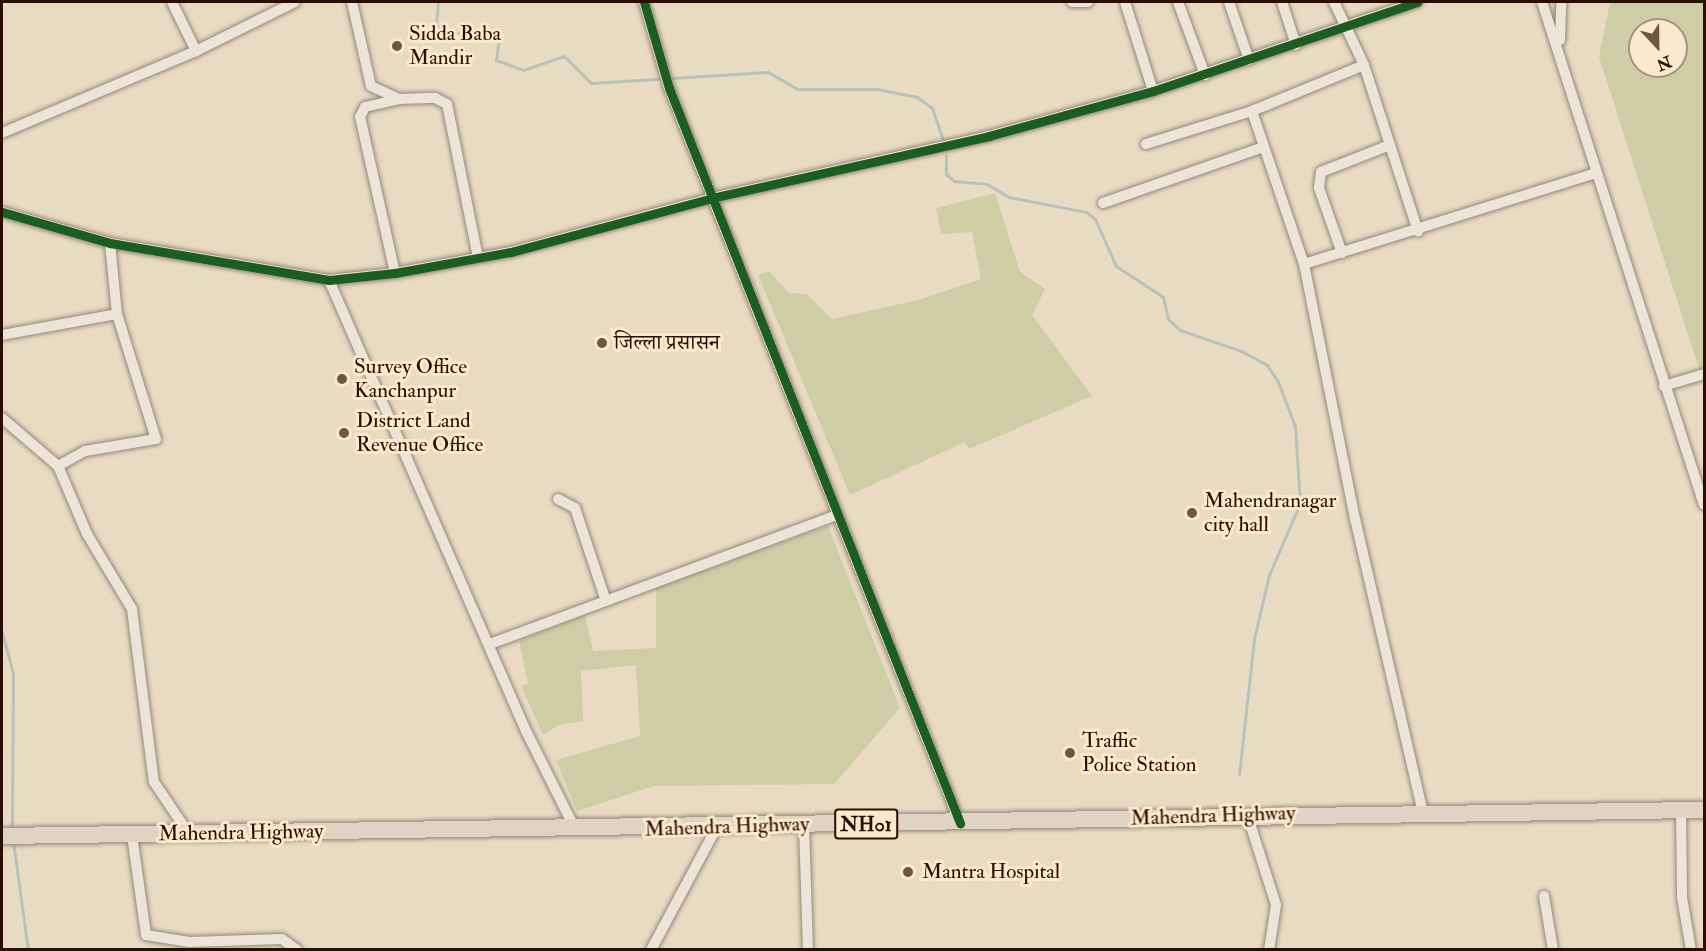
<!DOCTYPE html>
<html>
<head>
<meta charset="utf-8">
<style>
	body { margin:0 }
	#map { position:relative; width:1706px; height:951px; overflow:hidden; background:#e9dac2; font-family:"IM FELL Double Pica","Noto Serif Devanagari",serif }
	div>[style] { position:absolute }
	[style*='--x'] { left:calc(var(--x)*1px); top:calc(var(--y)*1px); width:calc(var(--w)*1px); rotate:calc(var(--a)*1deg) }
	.green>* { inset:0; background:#cfcda6 }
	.stream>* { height:3px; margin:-1.5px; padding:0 1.5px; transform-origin:1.5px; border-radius:1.5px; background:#b7c3ba }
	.roads { filter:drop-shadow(0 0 2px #948879) drop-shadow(0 0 2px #948879) }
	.minor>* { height:10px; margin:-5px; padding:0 5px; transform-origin:5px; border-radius:5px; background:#ece4d8 }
	.trunk>* { height:16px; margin:-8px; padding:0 8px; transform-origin:8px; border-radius:8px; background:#dfd4c3 }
	.cycleway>* { height:9px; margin:-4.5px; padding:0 4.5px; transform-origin:4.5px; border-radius:4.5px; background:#1b5e20 }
	.dots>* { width:16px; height:16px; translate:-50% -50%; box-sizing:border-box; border:3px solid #fbe9cd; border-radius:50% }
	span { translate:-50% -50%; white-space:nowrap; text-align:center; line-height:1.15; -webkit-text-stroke:6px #fbe9cd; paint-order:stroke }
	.shield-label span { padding:2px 4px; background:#fbe9cd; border:2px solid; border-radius:4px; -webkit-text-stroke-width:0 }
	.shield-label { font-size:20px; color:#2c0e00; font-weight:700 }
	.poi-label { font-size:21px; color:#2c0e00 }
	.left { translate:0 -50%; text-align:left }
	.street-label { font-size:21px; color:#2c0e00 }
	.frame { position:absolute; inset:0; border:3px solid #2c0e00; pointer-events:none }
	.north { position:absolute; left:1628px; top:18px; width:60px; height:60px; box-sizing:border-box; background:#fbe9cd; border:2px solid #a8917b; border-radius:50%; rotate:158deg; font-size:16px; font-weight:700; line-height:24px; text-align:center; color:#2c0e00 }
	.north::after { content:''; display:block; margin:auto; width:21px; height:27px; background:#6e5544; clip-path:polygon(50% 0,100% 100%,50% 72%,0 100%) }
</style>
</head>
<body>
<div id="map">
	<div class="green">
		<i style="clip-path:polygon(evenodd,1610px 2px,1704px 2px,1704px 371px,1700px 372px,1599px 57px,1610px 2px,1640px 30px,1676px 30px,1676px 66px,1640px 66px,1640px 30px)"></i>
		<i style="clip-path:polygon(995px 193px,1020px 272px,1045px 289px,1032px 315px,1092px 396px,969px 449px,965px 442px,850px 495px,758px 275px,769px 271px,789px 293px,807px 294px,832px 319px,918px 300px,981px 279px,972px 232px,941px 234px,936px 208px)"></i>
		<i style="clip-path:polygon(828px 526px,900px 708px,834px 784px,654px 786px,577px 811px,556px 760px,640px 736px,636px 665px,581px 671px,583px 721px,559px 725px,543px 735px,521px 686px,528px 683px,519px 641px,585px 615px,593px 651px,656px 648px,656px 588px)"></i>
	</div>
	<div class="stream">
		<i style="--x:438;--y:2;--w:22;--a:95"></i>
		<i style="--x:436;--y:24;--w:18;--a:34"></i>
		<i style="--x:451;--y:34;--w:26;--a:-11"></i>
		<i style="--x:477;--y:29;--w:23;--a:20"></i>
		<i style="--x:499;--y:37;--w:23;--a:97"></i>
		<i style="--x:496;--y:60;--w:29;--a:20"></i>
		<i style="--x:523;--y:70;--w:43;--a:-18.9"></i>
		<i style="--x:564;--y:56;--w:38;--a:45"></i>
		<i style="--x:591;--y:83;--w:177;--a:-3.6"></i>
		<i style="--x:768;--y:72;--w:34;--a:30"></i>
		<i style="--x:797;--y:89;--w:80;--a:0"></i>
		<i style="--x:877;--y:89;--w:41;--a:11.3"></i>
		<i style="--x:917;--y:97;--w:19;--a:36"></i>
		<i style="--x:932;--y:108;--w:34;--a:71"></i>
		<i style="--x:946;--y:155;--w:19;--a:90"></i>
		<i style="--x:946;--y:174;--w:11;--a:41"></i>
		<i style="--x:954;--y:181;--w:33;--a:5"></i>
		<i style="--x:987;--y:184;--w:26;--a:31"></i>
		<i style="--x:1009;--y:197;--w:78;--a:11"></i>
		<i style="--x:1086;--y:212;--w:11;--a:38"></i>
		<i style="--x:1095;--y:219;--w:51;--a:65.9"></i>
		<i style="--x:1116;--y:266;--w:56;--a:33.4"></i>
		<i style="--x:1163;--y:297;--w:23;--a:77"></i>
		<i style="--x:1168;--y:319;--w:16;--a:43"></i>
		<i style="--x:1180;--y:330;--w:65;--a:19"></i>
		<i style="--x:1241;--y:351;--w:30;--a:28"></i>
		<i style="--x:1267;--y:365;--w:20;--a:57"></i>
		<i style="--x:1278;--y:382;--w:47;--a:68.9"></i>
		<i style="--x:1295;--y:426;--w:77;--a:86.3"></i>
		<i style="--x:1300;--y:503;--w:78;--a:113.3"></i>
		<i style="--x:1269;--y:575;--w:66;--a:103.2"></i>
		<i style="--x:1254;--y:639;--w:136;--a:96.3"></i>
		<i style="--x:2;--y:632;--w:43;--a:75.3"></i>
		<i style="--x:13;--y:674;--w:158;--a:90.4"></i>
		<i style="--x:13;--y:841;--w:110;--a:82.2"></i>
	</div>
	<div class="roads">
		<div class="minor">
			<i style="--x:172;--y:2;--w:55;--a:63.9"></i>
			<i style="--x:352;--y:2;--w:86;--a:77.3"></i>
			<i style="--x:371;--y:86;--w:31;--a:25"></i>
			<i style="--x:399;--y:99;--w:36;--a:-2"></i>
			<i style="--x:435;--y:98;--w:13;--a:27"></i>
			<i style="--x:447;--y:104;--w:157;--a:78.6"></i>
			<i style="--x:644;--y:2;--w:90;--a:73.8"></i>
			<i style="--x:669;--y:88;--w:791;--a:68.4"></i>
			<i style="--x:1072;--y:2;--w:16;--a:0"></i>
			<i style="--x:1125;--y:2;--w:93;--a:72.5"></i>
			<i style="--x:1178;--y:2;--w:78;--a:69.7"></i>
			<i style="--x:1229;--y:2;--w:61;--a:71"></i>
			<i style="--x:1282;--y:2;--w:45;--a:72"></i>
			<i style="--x:1334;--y:2;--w:70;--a:64.5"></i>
			<i style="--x:1364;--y:65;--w:175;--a:72"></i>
			<i style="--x:1542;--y:2;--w:528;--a:72.15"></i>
			<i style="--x:1560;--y:40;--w:38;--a:-88"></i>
			<i style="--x:2;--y:133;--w:211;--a:-22.9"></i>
			<i style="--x:196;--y:51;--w:110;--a:-26.3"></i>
			<i style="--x:1146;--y:144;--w:111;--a:-17.3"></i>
			<i style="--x:1103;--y:203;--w:170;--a:-19.2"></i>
			<i style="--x:2;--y:212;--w:112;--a:16"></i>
			<i style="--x:110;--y:243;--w:222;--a:9.6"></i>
			<i style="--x:329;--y:280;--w:66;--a:-6.1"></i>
			<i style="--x:395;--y:273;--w:118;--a:-10.3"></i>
			<i style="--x:511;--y:252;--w:208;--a:-15"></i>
			<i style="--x:712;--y:198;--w:284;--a:-12.6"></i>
			<i style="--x:989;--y:136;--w:170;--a:-15.3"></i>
			<i style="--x:1153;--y:91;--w:279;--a:-18.6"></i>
			<i style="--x:110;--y:243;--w:71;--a:84.4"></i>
			<i style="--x:117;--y:314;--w:131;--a:72.7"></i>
			<i style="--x:156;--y:439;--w:72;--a:170.4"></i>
			<i style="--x:85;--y:451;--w:31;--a:151"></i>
			<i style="--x:58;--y:466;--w:74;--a:66.9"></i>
			<i style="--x:87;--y:534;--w:87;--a:59"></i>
			<i style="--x:132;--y:609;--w:174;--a:82.8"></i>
			<i style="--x:154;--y:782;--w:63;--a:56.1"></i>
			<i style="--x:1342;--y:253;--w:69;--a:-109.5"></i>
			<i style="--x:1319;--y:188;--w:16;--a:-83"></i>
			<i style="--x:1321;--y:172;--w:74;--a:-21.4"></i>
			<i style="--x:1304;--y:264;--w:162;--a:-108.8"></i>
			<i style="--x:1252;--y:111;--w:121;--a:-22.3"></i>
			<i style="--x:395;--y:273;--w:160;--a:-102.6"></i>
			<i style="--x:360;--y:117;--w:11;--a:-63"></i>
			<i style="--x:365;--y:107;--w:35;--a:-13"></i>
			<i style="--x:329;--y:280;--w:492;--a:66.4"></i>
			<i style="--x:526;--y:731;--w:110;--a:63.4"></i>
			<i style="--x:2;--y:335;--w:117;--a:-10.3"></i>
			<i style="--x:1664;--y:386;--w:42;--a:-16.7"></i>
			<i style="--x:2;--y:418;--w:74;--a:40.6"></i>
			<i style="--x:558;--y:499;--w:19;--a:28"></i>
			<i style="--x:575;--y:508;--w:98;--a:71.6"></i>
			<i style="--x:490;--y:644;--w:369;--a:-20.4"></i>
			<i style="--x:1681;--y:810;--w:87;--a:89.3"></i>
			<i style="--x:1682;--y:897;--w:54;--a:80.4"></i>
			<i style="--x:1423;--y:813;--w:302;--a:-103"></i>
			<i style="--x:1355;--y:519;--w:260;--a:-101.3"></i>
			<i style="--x:1304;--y:264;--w:306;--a:-17.3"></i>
			<i style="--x:1247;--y:814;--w:96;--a:72.3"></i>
			<i style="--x:1276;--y:905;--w:46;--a:98.8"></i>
			<i style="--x:804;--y:824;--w:126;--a:88.2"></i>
			<i style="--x:132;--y:835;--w:101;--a:82"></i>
			<i style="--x:146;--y:935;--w:44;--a:9.2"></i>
			<i style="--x:189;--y:942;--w:93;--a:-1.8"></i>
			<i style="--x:282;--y:939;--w:19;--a:36"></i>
			<i style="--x:1544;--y:896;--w:55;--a:80.5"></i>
			<i style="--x:651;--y:950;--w:140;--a:-61.8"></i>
		</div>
		<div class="trunk">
			<i style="--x:2;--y:836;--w:1702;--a:-0.88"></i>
		</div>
	</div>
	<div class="cycleway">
		<i style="--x:644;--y:2;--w:90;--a:73.8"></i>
		<i style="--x:669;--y:88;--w:791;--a:68.4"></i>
		<i style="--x:2;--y:212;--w:112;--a:16"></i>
		<i style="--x:110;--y:243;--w:222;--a:9.6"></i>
		<i style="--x:329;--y:280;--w:66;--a:-6.1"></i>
		<i style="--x:395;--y:273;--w:118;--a:-10.3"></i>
		<i style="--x:511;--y:252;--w:208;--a:-15"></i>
		<i style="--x:712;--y:198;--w:284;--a:-12.6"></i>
		<i style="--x:989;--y:136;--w:170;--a:-15.3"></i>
		<i style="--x:1153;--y:91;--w:279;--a:-18.6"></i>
	</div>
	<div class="dots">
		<i style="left:397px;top:46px;background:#6e5544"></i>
		<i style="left:602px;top:343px;background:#6e5544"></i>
		<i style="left:342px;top:379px;background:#6e5544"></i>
		<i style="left:344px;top:433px;background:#6e5544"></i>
		<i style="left:1192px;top:513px;background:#6e5544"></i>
		<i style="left:1070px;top:753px;background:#6e5544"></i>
		<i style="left:908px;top:872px;background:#6e5544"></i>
	</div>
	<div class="shield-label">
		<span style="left:866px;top:824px">NH01</span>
	</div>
	<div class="poi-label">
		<span class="left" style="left:409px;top:46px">Sidda Baba<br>Mandir</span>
		<span class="left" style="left:614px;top:343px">जिल्ला प्रसासन</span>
		<span class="left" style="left:354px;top:379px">Survey Office<br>Kanchanpur</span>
		<span class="left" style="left:356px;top:433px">District Land<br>Revenue Office</span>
		<span class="left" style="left:1204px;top:513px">Mahendranagar<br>city hall</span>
		<span class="left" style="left:1082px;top:753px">Traffic<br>Police Station</span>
		<span class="left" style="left:922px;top:872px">Mantra Hospital</span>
	</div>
	<div class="street-label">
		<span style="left:1213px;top:816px;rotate:-2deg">Mahendra Highway</span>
		<span style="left:727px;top:827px;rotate:-2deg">Mahendra Highway</span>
		<span style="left:241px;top:833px;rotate:-1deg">Mahendra Highway</span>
	</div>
	<div class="frame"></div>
	<div class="north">N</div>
</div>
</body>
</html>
